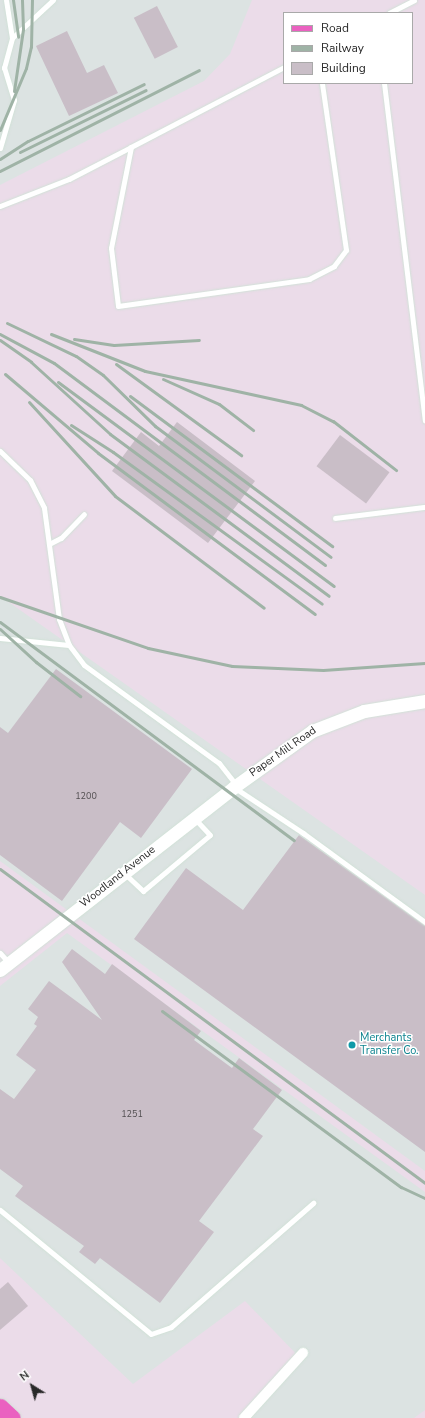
<!DOCTYPE html>
<html>
<head>
<meta charset="utf-8">
<style>
	body { margin:0 }
	#map { position:relative; width:425px; height:1418px; overflow:hidden; background:#ebdce9; font-family:"Nunito Sans",sans-serif }
	div>[style] { position:absolute }
	[style*='--x'] { left:calc(var(--x)*1px); top:calc(var(--y)*1px); width:calc(var(--w)*1px); rotate:calc(var(--a)*1deg) }
	.industrial>* { inset:0; background:#dce3e2 }
	.building>* { inset:0; background:#c9bec7; transform-origin:0 0 }
	.roads { filter:drop-shadow(0 0 1px #d1e1d7) drop-shadow(0 0 1px #d1e1d7) }
	.service>* { height:5px; margin:-2.5px; padding:0 2.5px; transform-origin:2.5px; border-radius:2.5px; background:#fff }
	.minor>* { height:10px; margin:-5px; padding:0 5px; transform-origin:5px; border-radius:5px; background:#fff }
	.tertiary>* { height:13px; margin:-6.5px; padding:0 6.5px; transform-origin:6.5px; border-radius:6.5px; background:#fff }
	.primary>* { height:17px; margin:-8.5px; padding:0 8.5px; transform-origin:8.5px; border-radius:8.5px; background:#ea61c0 }
	.rail>* { height:3px; margin:-1.5px; padding:0 1.5px; transform-origin:1.5px; border-radius:1.5px; background:#9fb3a6 }
	.dots>* { width:11px; height:11px; translate:-50% -50%; box-sizing:border-box; border:2px solid #fff; border-radius:50% }
	span { translate:-50% -50%; white-space:nowrap; text-align:center; line-height:1.15; -webkit-text-stroke:3px #fff; paint-order:stroke }
	.number-label { font-size:9px; color:#514e50 }
	.number-label span { -webkit-text-stroke-width:0 }
	.street-label { font-size:11px; color:#292929 }
	.culture-label { font-size:11px; color:#0d838f }
	.left { translate:0 -50%; text-align:left }
	.legend { position:absolute; left:283px; top:12px; width:130px; height:72px; box-sizing:border-box; background:#fff; border:1px solid #a9a9a9; margin:0; padding:5px 7px; list-style:none; font-size:12px; color:#292929 }
	.legend li { display:flex; align-items:center; gap:8px; height:20px }
	.legend b { width:20px; border:1px solid #a9a9a9 }
	.north { position:absolute; left:12px; top:1366px; width:40px; height:40px; -webkit-text-stroke:3px #fff; paint-order:stroke; rotate:323deg; font-size:11px; font-weight:700; line-height:16px; text-align:center; color:#292929 }
	.north::after { content:''; display:block; margin:auto; width:14px; height:18px; background:#292929; clip-path:polygon(50% 0,100% 100%,50% 72%,0 100%) }
</style>
</head>
<body>
<div id="map">
	<div class="industrial">
		<i style="clip-path:polygon(0 0,252px 0,230px 54px,204px 81px,0 185px)"></i>
		<i style="clip-path:polygon(0 596px,425px 895px,425px 1171px,0 861px)"></i>
		<i style="clip-path:polygon(67px 933px,425px 1192px,425px 1410px,414px 1418px,249px 1418px,303px 1361px,245px 1301px,133px 1384px,0 1258px,0 986px)"></i>
	</div>
	<div class="building">
		<i style="left:157px;top:6px;width:46px;height:26px;rotate:63deg"></i>
		<i style="clip-path:polygon(67px 31px,87px 73px,104px 65px,118px 93px,69px 116px,36px 46px)"></i>
		<i style="clip-path:polygon(177px 422px,255px 481px,208px 543px,112px 471px,141px 432px,159px 446px)"></i>
		<i style="left:340px;top:435px;width:62px;height:39px;rotate:37deg"></i>
		<i style="clip-path:polygon(56px 669px,192px 769px,141px 838px,120px 822px,62px 901px,0 855px,0 727px,8px 733px)"></i>
		<i style="clip-path:polygon(299px 835px,425px 926px,425px 1152px,134px 939px,186px 868px,243px 910px)"></i>
		<i style="clip-path:polygon(72px 949px,105px 974px,112px 964px,201px 1031px,194px 1040px,232px 1068px,239px 1058px,282px 1090px,253px 1129px,263px 1136px,199px 1221px,214px 1232px,160px 1303px,100px 1258px,95px 1264px,79px 1252px,84px 1246px,15px 1196px,23px 1186px,0 1169px,0 1089px,14px 1099px,36px 1070px,16px 1055px,37px 1026px,34px 1024px,38px 1017px,28px 1009px,49px 981px,102px 1020px,62px 962px)"></i>
		<i style="clip-path:polygon(8px 1282px,28px 1306px,0 1330px,0 1289px)"></i>
	</div>
	<div class="roads">
		<div class="service">
			<i style="--x:389;--y:13;--w:28;--a:-27"></i>
			<i style="--x:12;--y:38;--w:56;--a:-42.8"></i>
			<i style="--x:284;--y:67;--w:173;--a:152.4"></i>
			<i style="--x:131;--y:147;--w:103;--a:101.2"></i>
			<i style="--x:111;--y:248;--w:58;--a:83.1"></i>
			<i style="--x:118;--y:306;--w:193;--a:-8"></i>
			<i style="--x:309;--y:279;--w:28;--a:-27"></i>
			<i style="--x:334;--y:266;--w:20;--a:-53"></i>
			<i style="--x:346;--y:250;--w:169;--a:-98.2"></i>
			<i style="--x:384;--y:83;--w:340;--a:83.1"></i>
			<i style="--x:0;--y:148;--w:50;--a:-73.7"></i>
			<i style="--x:14;--y:100;--w:34;--a:-107"></i>
			<i style="--x:4;--y:68;--w:31;--a:-75"></i>
			<i style="--x:12;--y:38;--w:38;--a:-99"></i>
			<i style="--x:0;--y:206;--w:74;--a:-21.4"></i>
			<i style="--x:69;--y:179;--w:70;--a:-27.3"></i>
			<i style="--x:0;--y:451;--w:42;--a:44"></i>
			<i style="--x:30;--y:480;--w:31;--a:63"></i>
			<i style="--x:44;--y:508;--w:112;--a:82.3"></i>
			<i style="--x:59;--y:619;--w:28;--a:69"></i>
			<i style="--x:69;--y:645;--w:25;--a:53"></i>
			<i style="--x:84;--y:665;--w:167;--a:36"></i>
			<i style="--x:219;--y:763;--w:28;--a:52"></i>
			<i style="--x:335;--y:518;--w:91;--a:-7"></i>
			<i style="--x:49;--y:544;--w:13;--a:-27"></i>
			<i style="--x:61;--y:538;--w:33;--a:-46"></i>
			<i style="--x:0;--y:638;--w:69;--a:5.8"></i>
			<i style="--x:235;--y:788;--w:82;--a:33.5"></i>
			<i style="--x:303;--y:833;--w:151;--a:36.1"></i>
			<i style="--x:125;--y:874;--w:25;--a:43"></i>
			<i style="--x:143;--y:891;--w:87;--a:-39.9"></i>
			<i style="--x:210;--y:835;--w:23;--a:-133"></i>
			<i style="--x:0;--y:953;--w:12;--a:48"></i>
			<i style="--x:0;--y:1210;--w:195;--a:39.4"></i>
			<i style="--x:151;--y:1334;--w:21;--a:-19"></i>
			<i style="--x:171;--y:1327;--w:189;--a:-41.1"></i>
		</div>
		<div class="minor">
			<i style="--x:244;--y:1418;--w:88;--a:-47.8"></i>
		</div>
		<div class="tertiary">
			<i style="--x:0;--y:970;--w:297;--a:-38"></i>
			<i style="--x:234;--y:787;--w:96;--a:-35.7"></i>
			<i style="--x:312;--y:731;--w:56;--a:-21"></i>
			<i style="--x:364;--y:711;--w:62;--a:-9.3"></i>
		</div>
		<div class="primary">
			<i style="--x:0;--y:1407;--w:16;--a:43"></i>
		</div>
	</div>
	<div class="rail">
		<i style="--x:13;--y:0;--w:37;--a:82"></i>
		<i style="--x:14;--y:91;--w:63;--a:-81.7"></i>
		<i style="--x:23;--y:29;--w:29;--a:-92"></i>
		<i style="--x:0;--y:130;--w:67;--a:-67.2"></i>
		<i style="--x:26;--y:68;--w:22;--a:-77"></i>
		<i style="--x:31;--y:47;--w:47;--a:-88.8"></i>
		<i style="--x:20;--y:152;--w:140;--a:-26.2"></i>
		<i style="--x:0;--y:159;--w:33;--a:-33"></i>
		<i style="--x:28;--y:141;--w:129;--a:-26.2"></i>
		<i style="--x:0;--y:171;--w:223;--a:-26.9"></i>
		<i style="--x:7;--y:323;--w:76;--a:25.6"></i>
		<i style="--x:76;--y:356;--w:33;--a:35"></i>
		<i style="--x:103;--y:375;--w:73;--a:44.4"></i>
		<i style="--x:155;--y:426;--w:219;--a:36.7"></i>
		<i style="--x:0;--y:334;--w:61;--a:28.2"></i>
		<i style="--x:54;--y:363;--w:338;--a:36.7"></i>
		<i style="--x:51;--y:334;--w:101;--a:21.5"></i>
		<i style="--x:145;--y:371;--w:160;--a:12.3"></i>
		<i style="--x:301;--y:405;--w:36;--a:27"></i>
		<i style="--x:333;--y:421;--w:80;--a:37.9"></i>
		<i style="--x:74;--y:339;--w:40;--a:8.5"></i>
		<i style="--x:114;--y:345;--w:85;--a:-3.4"></i>
		<i style="--x:0;--y:340;--w:38;--a:35"></i>
		<i style="--x:31;--y:362;--w:107;--a:42.3"></i>
		<i style="--x:110;--y:434;--w:272;--a:36.5"></i>
		<i style="--x:116;--y:364;--w:155;--a:36.1"></i>
		<i style="--x:5;--y:374;--w:122;--a:40.3"></i>
		<i style="--x:98;--y:453;--w:270;--a:36.6"></i>
		<i style="--x:163;--y:379;--w:61;--a:24.1"></i>
		<i style="--x:219;--y:404;--w:43;--a:37.4"></i>
		<i style="--x:58;--y:382;--w:343;--a:36.5"></i>
		<i style="--x:130;--y:396;--w:252;--a:36.6"></i>
		<i style="--x:29;--y:402;--w:127;--a:47.5"></i>
		<i style="--x:115;--y:496;--w:186;--a:36.9"></i>
		<i style="--x:71;--y:425;--w:50;--a:32.7"></i>
		<i style="--x:113;--y:452;--w:258;--a:36"></i>
		<i style="--x:0;--y:597;--w:157;--a:19"></i>
		<i style="--x:148;--y:648;--w:86;--a:12.1"></i>
		<i style="--x:232;--y:666;--w:91;--a:2.5"></i>
		<i style="--x:323;--y:670;--w:102;--a:-3.9"></i>
		<i style="--x:0;--y:622;--w:366;--a:36.6"></i>
		<i style="--x:0;--y:629;--w:49;--a:42.5"></i>
		<i style="--x:36;--y:662;--w:56;--a:37.7"></i>
		<i style="--x:0;--y:869;--w:528;--a:36.46"></i>
		<i style="--x:162;--y:1011;--w:297;--a:36.4"></i>
		<i style="--x:401;--y:1187;--w:26;--a:25"></i>
	</div>
	<div class="dots">
		<i style="left:352px;top:1045px;background:#0f9aa8"></i>
	</div>
	<div class="number-label">
		<span style="left:86px;top:796px">1200</span>
		<span style="left:132px;top:1114px">1251</span>
	</div>
	<div class="street-label">
		<span style="left:283px;top:752px;rotate:-35deg">Paper Mill Road</span>
		<span style="left:118px;top:877px;rotate:-38deg">Woodland Avenue</span>
	</div>
	<div class="culture-label">
		<span class="left" style="left:360px;top:1045px">Merchants<br>Transfer Co.</span>
	</div>
	<ul class="legend">
	<li><b style="height:5px;background:#ea61c0"></b>Road</li>
	<li><b style="height:5px;background:#9fb3a6"></b>Railway</li>
	<li><b style="height:11px;background:#c9bec7"></b>Building</li>
	</ul>
	<div class="north">N</div>
</div>
</body>
</html>
